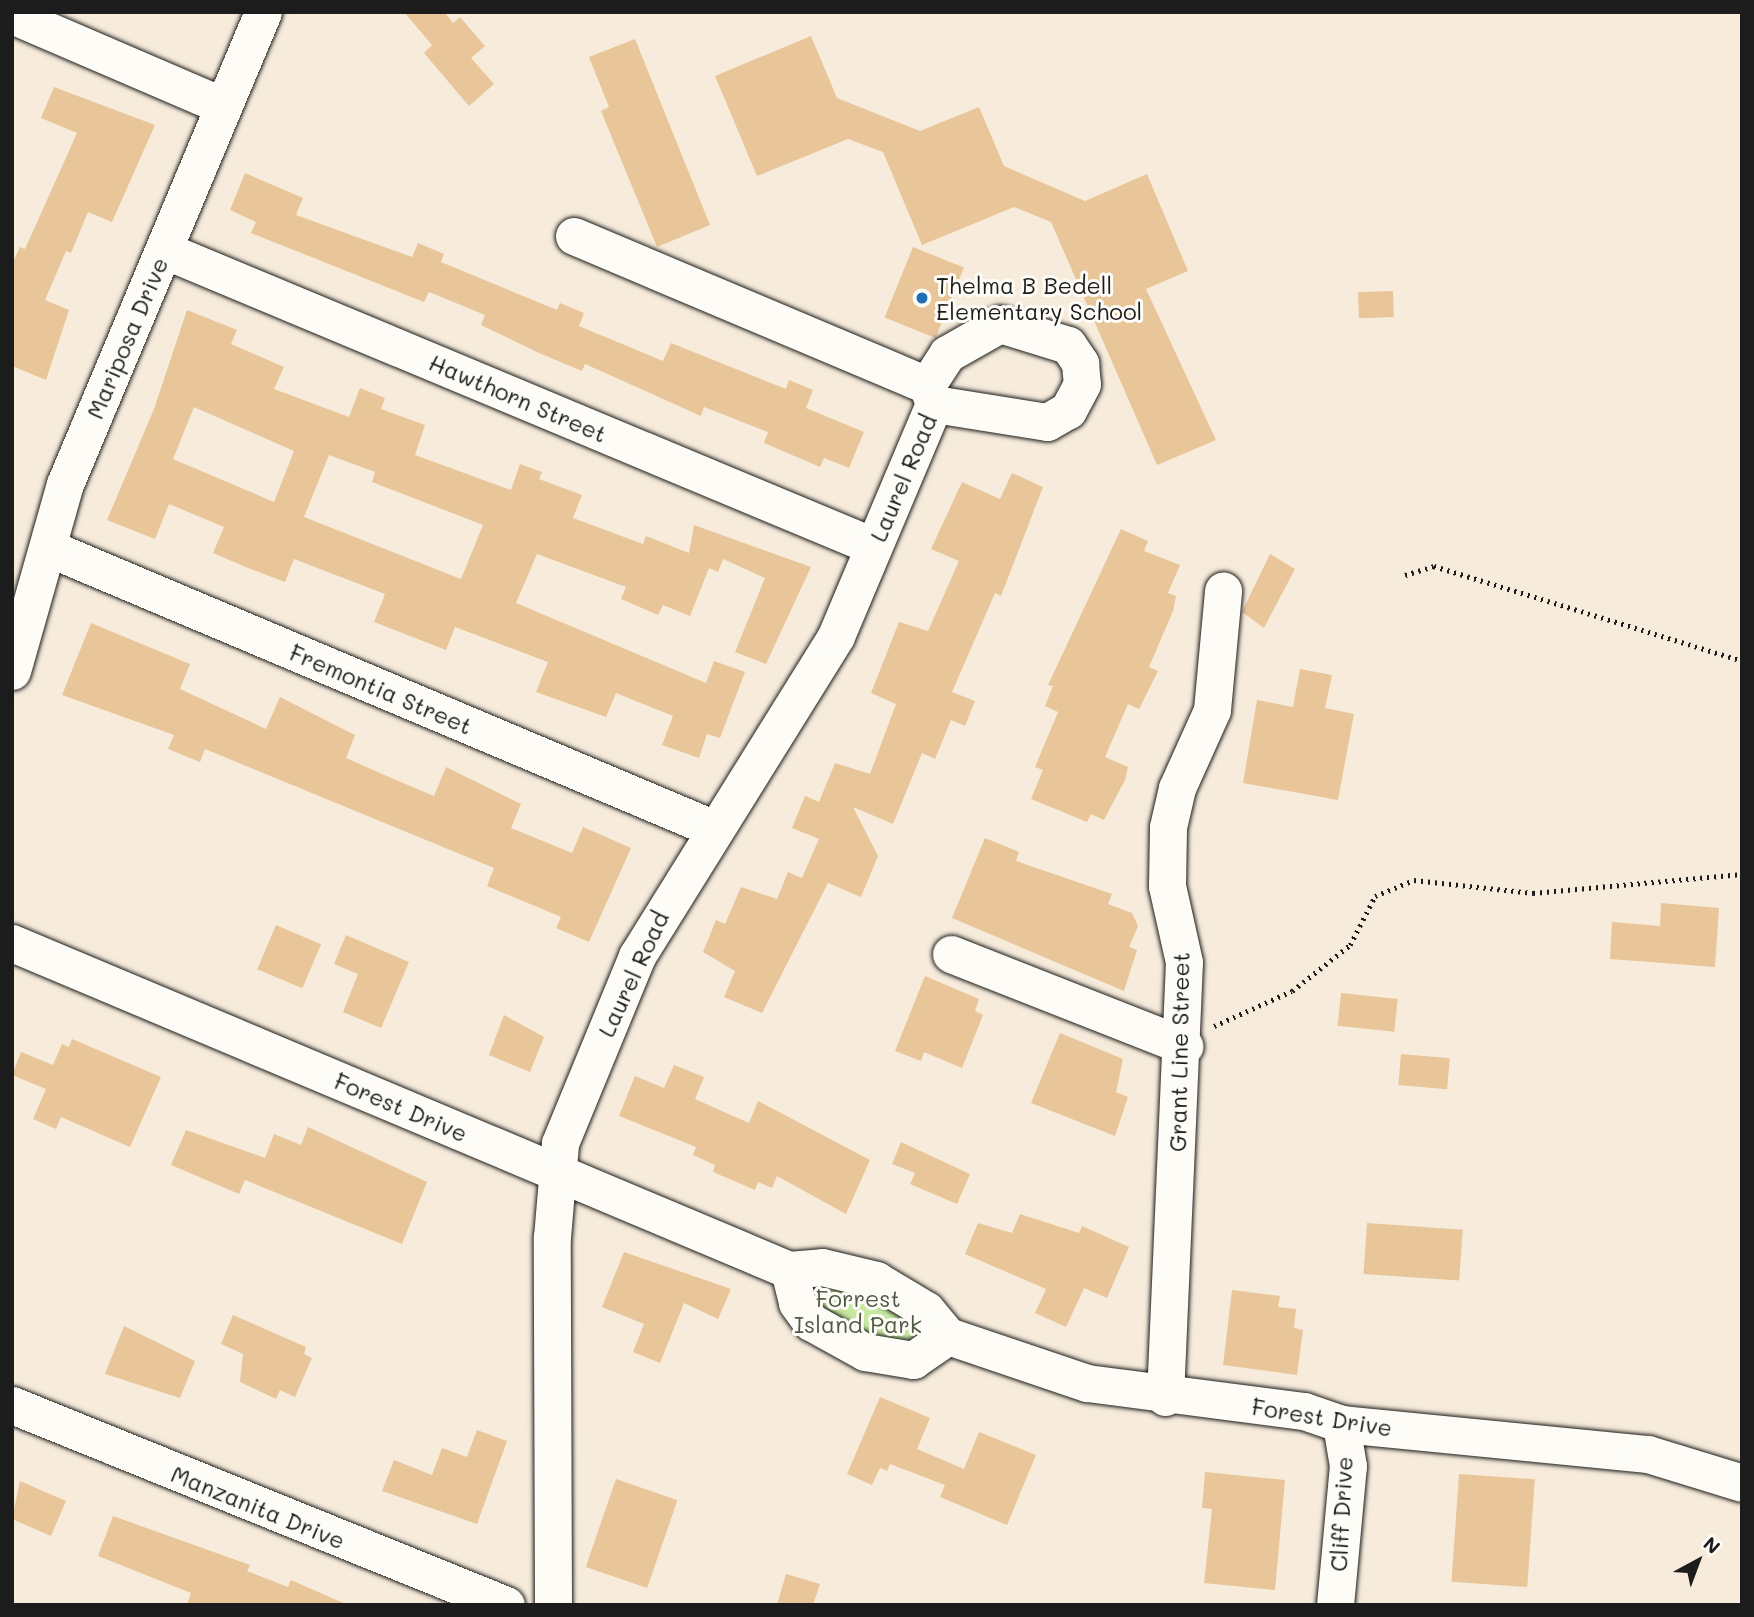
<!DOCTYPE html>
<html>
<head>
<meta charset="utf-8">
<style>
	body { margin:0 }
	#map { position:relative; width:1754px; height:1617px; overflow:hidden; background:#f7ecdb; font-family:Mali,sans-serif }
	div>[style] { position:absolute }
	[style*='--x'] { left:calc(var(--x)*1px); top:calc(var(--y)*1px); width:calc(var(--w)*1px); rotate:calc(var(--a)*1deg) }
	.green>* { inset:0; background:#c7e8a1 }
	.building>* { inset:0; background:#e9c59a; transform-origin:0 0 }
	.path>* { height:4.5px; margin-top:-2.25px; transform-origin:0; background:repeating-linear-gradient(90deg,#1c1c1c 0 2px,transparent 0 7px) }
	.roads { filter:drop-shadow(0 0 2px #1c1c1c) drop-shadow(0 0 2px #1c1c1c) }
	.minor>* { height:37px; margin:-18.5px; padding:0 18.5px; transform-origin:18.5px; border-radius:18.5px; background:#fdfcf7 }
	.dots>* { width:19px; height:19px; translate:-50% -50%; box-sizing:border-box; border:4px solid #fdfcf7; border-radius:50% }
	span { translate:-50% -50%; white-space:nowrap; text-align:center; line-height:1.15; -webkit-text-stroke:6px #fdfcf7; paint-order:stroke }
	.poi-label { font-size:23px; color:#1c1c1c }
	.left { translate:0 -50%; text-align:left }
	.street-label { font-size:23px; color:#1c1c1c }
	.park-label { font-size:23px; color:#4f5944 }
	.frame { position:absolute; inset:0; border:14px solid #1c1c1c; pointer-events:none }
	.north { position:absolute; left:1663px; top:1526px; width:70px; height:70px; -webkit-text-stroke:5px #fdfcf7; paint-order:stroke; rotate:41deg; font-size:19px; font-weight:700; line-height:28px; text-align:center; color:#1c1c1c }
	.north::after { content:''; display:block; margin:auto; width:24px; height:32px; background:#1c1c1c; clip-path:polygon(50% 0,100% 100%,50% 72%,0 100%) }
</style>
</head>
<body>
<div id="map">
	<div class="green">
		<i style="clip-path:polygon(843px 1281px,924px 1325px,922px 1338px,909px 1346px,882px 1344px,812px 1305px,824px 1286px)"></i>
	</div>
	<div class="building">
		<i style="clip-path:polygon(404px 12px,444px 12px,453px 23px,460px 17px,485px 46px,471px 58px,494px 84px,469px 106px,424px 53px,432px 45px)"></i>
		<i style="clip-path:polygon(811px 36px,837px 98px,920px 131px,979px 107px,1004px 166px,1085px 201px,1147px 174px,1188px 271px,1146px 289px,1216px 440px,1157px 465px,1051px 222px,1014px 207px,922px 245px,883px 152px,848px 139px,757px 176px,715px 76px)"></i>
		<i style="clip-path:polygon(635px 39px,710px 225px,657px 247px,601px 111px,609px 107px,589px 57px)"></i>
		<i style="clip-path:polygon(54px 87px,155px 125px,112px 222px,88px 212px,71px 253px,66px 251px,45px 300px,69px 310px,46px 380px,12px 366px,12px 264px,20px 247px,25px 249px,77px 133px,41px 118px)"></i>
		<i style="clip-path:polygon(245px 173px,303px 198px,296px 215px,412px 257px,418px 243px,444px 254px,441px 262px,557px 310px,560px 303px,584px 313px,579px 326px,663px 361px,671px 343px,786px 389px,789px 380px,813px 390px,806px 408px,864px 432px,849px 468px,824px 458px,820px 467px,764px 443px,768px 432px,704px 407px,701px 416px,585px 364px,582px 371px,539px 353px,481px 325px,485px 315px,429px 292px,424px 302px,251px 233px,256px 222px,230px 210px)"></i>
		<i style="left:913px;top:247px;width:55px;height:76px;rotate:22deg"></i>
		<i style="left:1393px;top:291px;width:26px;height:35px;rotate:88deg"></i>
		<i style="clip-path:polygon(evenodd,187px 310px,237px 330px,231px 344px,284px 367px,274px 389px,349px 417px,360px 388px,385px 398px,381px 409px,425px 425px,415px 455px,511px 490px,520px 464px,542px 472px,539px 479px,582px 495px,573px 518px,643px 544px,646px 536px,689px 553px,694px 525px,811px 567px,766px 664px,735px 652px,765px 578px,723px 559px,718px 572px,709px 568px,690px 616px,663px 605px,658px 615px,621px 599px,626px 587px,537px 554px,516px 603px,706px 683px,714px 661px,745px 672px,720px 738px,707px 734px,699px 758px,662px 745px,673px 716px,616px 693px,606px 717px,536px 692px,548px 662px,455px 627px,446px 650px,374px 622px,385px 594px,294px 559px,285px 582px,248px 568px,213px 553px,224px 527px,169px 504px,155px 539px,107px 520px,154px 409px,187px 310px,194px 407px,294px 451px,274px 502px,173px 459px,194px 407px,187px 310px,329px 455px,375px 472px,372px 482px,483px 525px,461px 579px,304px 517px,329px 455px)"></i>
		<i style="clip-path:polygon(1012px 473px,1043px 487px,1001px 596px,995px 593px,952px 692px,975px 701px,965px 726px,951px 720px,935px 759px,922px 753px,893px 824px,853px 807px,878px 856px,861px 897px,828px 883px,762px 1013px,724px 997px,735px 971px,703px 952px,716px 920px,725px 924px,741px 887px,777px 899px,788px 872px,802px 878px,819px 839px,792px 828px,805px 796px,819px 802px,835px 763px,870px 774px,896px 704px,871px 693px,899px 622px,928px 631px,959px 561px,931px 549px,962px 482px,1000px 499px)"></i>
		<i style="clip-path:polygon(1121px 529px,1148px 541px,1144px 551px,1180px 565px,1168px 593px,1176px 596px,1173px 611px,1149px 667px,1158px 671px,1139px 709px,1128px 704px,1105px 757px,1128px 767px,1125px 780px,1104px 820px,1091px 814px,1087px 822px,1031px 799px,1043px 770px,1035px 767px,1058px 712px,1045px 706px,1053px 686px,1048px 685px)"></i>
		<i style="clip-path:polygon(1270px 554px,1295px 569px,1264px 628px,1242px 612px)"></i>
		<i style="clip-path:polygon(91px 623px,190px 664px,180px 689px,266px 729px,280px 697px,355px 735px,346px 758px,389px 777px,434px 796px,446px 767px,521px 804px,511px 828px,572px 853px,583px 827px,631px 848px,589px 942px,556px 928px,561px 917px,487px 886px,494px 868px,205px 749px,200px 762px,168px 749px,174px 735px,62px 695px)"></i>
		<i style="clip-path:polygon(1300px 669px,1332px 675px,1325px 708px,1354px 714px,1338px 800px,1243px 783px,1257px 700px,1293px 707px)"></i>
		<i style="clip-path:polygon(985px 838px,1019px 852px,1016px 861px,1112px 894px,1108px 904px,1132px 913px,1138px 926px,1129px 947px,1137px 950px,1124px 991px,952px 918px)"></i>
		<i style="clip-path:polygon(1661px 903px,1719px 908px,1715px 967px,1610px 959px,1612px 922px,1660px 926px)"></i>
		<i style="left:276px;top:925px;width:49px;height:48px;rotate:23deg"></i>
		<i style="clip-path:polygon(346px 935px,409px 962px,381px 1028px,343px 1012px,358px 974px,334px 964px)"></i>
		<i style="clip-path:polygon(925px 976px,979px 999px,975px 1011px,983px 1015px,962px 1068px,924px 1052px,921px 1061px,895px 1051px)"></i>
		<i style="left:1341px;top:993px;width:57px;height:33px;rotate:6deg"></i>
		<i style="clip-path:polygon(504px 1015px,544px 1037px,530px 1072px,489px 1055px)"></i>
		<i style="clip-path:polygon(1060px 1033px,1123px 1059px,1116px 1092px,1128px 1097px,1115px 1136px,1031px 1103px)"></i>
		<i style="clip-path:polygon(72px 1039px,161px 1077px,130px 1147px,61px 1117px,56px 1129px,33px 1119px,46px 1089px,12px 1075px,21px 1052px,53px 1065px,62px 1044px,69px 1047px)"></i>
		<i style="left:1401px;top:1054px;width:49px;height:31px;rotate:5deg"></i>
		<i style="clip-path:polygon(674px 1065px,704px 1077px,695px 1099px,749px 1123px,758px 1101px,870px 1160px,846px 1214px,777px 1176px,772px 1188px,758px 1182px,755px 1190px,713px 1172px,715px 1165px,693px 1155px,696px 1147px,619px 1116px,635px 1076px,664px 1088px)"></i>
		<i style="clip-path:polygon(308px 1127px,427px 1182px,402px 1244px,245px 1180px,239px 1194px,171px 1165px,186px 1130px,265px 1158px,274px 1134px,301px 1145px)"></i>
		<i style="clip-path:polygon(901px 1142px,970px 1174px,957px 1204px,910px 1184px,915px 1173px,892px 1164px)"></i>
		<i style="clip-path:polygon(1020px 1214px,1079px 1233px,1082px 1226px,1129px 1247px,1107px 1298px,1084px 1288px,1066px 1327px,1035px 1313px,1046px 1289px,965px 1254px,978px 1223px,1012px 1233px)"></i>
		<i style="left:1367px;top:1223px;width:96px;height:51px;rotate:4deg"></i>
		<i style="clip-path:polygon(624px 1252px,731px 1289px,718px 1319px,684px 1303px,660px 1363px,633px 1352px,644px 1324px,602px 1307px)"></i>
		<i style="clip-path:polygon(1232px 1290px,1280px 1296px,1278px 1307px,1296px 1309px,1294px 1328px,1303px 1330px,1297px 1375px,1223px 1365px)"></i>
		<i style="clip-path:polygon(233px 1315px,306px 1347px,304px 1354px,312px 1358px,295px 1397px,280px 1390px,276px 1399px,240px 1382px,243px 1354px,221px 1344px)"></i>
		<i style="clip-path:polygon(124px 1326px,195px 1361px,180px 1398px,105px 1374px)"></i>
		<i style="clip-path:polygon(880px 1397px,930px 1418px,917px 1449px,964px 1469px,979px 1432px,1036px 1455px,1007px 1525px,940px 1497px,945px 1485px,890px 1464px,887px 1471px,880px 1468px,872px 1485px,847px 1474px)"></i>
		<i style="clip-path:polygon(477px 1430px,507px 1441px,477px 1524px,382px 1491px,394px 1460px,432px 1475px,442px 1448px,467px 1457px)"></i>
		<i style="clip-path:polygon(1205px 1472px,1285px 1480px,1275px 1590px,1204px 1583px,1212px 1509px,1202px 1508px)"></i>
		<i style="left:1459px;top:1474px;width:76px;height:108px;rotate:4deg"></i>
		<i style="left:616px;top:1479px;width:65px;height:93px;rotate:19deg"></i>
		<i style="clip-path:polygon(20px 1481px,66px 1501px,51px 1536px,12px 1519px)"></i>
		<i style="clip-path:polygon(113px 1516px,250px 1565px,247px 1571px,288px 1587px,291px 1580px,348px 1605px,187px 1605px,191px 1593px,98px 1556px)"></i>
		<i style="clip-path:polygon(786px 1574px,820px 1584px,813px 1605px,777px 1605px)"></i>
	</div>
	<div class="path">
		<i style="--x:1405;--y:575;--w:30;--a:-17"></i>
		<i style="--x:1434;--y:566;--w:322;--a:17.1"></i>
		<i style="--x:1214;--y:1026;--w:85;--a:-24.2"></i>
		<i style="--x:1292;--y:991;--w:74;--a:-38.4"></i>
		<i style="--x:1350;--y:945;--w:55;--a:-63"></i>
		<i style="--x:1375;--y:896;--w:42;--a:-22.3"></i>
		<i style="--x:1414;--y:880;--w:120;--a:6.2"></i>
		<i style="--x:1533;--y:893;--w:210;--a:-5.2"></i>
	</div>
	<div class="roads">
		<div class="minor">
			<i style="--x:12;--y:15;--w:230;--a:23.3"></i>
			<i style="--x:574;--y:236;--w:383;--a:22.9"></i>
			<i style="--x:164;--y:250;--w:768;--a:22.66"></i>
			<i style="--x:1000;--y:324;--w:71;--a:17.2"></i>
			<i style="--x:1068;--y:345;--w:22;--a:56"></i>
			<i style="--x:1080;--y:363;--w:21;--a:85"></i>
			<i style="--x:1082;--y:384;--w:30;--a:118"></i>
			<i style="--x:1068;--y:410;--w:24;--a:150"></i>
			<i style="--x:1047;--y:422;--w:114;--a:-170.9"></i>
			<i style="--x:934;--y:404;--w:20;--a:-110"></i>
			<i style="--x:927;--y:385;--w:37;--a:-57"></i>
			<i style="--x:947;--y:354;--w:61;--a:-29.5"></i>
			<i style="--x:51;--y:549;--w:717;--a:22.88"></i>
			<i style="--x:12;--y:671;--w:194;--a:-74.2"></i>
			<i style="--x:65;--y:484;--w:512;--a:-67.24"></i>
			<i style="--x:12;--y:943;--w:843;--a:22.82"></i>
			<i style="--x:789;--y:1270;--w:33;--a:-5"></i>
			<i style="--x:822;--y:1267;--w:56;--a:13.5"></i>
			<i style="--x:876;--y:1280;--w:58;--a:31"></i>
			<i style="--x:926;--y:1310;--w:34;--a:50"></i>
			<i style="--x:948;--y:1336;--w:147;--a:18.7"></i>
			<i style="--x:1087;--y:1383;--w:219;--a:7.4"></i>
			<i style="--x:1304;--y:1411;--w:39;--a:19"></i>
			<i style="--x:1341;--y:1424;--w:308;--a:5.6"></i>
			<i style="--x:1648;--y:1454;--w:98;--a:17.1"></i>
			<i style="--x:951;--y:954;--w:251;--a:21.5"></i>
			<i style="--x:789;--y:1270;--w:34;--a:76"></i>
			<i style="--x:797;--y:1303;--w:24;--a:54"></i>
			<i style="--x:811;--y:1322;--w:62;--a:29.1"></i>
			<i style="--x:865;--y:1352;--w:49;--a:9.5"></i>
			<i style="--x:913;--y:1360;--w:42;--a:-34.4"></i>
			<i style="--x:1165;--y:1397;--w:435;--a:-87.5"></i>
			<i style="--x:1184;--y:962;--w:78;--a:-102.6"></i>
			<i style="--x:1167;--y:886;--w:59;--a:-89"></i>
			<i style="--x:1168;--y:827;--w:40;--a:-77"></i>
			<i style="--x:1177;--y:788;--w:85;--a:-65.8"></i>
			<i style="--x:1212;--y:710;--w:120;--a:-84.7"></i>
			<i style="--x:12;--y:1405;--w:533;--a:22.04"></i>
			<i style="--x:553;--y:1605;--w:368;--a:-90.2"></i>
			<i style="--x:552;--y:1237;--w:94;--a:-85.1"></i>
			<i style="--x:560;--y:1143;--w:202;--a:-67.6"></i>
			<i style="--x:637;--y:956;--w:377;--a:-58.1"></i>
			<i style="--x:836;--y:636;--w:252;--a:-67.1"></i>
			<i style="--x:1335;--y:1605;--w:140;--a:-84.7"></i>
			<i style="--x:1348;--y:1466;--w:43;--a:-99.5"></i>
		</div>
	</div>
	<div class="dots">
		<i style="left:922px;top:298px;background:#1f6fb2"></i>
	</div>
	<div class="poi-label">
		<span class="left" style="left:936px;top:298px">Thelma B Bedell<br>Elementary School</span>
	</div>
	<div class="street-label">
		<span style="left:127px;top:338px;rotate:-67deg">Mariposa Drive</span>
		<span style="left:518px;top:398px;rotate:23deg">Hawthorn Street</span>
		<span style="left:903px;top:478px;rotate:-67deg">Laurel Road</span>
		<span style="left:381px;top:689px;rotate:23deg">Fremontia Street</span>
		<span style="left:633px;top:974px;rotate:-65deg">Laurel Road</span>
		<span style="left:1179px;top:1052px;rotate:-89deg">Grant Line Street</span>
		<span style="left:401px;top:1107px;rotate:23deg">Forest Drive</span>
		<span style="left:1322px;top:1417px;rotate:9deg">Forest Drive</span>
		<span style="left:258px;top:1507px;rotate:22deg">Manzanita Drive</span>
		<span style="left:1341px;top:1514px;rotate:-87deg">Cliff Drive</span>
	</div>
	<div class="park-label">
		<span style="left:858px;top:1311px">Forrest<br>Island Park</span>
	</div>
	<div class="frame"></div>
	<div class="north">N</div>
</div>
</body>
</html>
